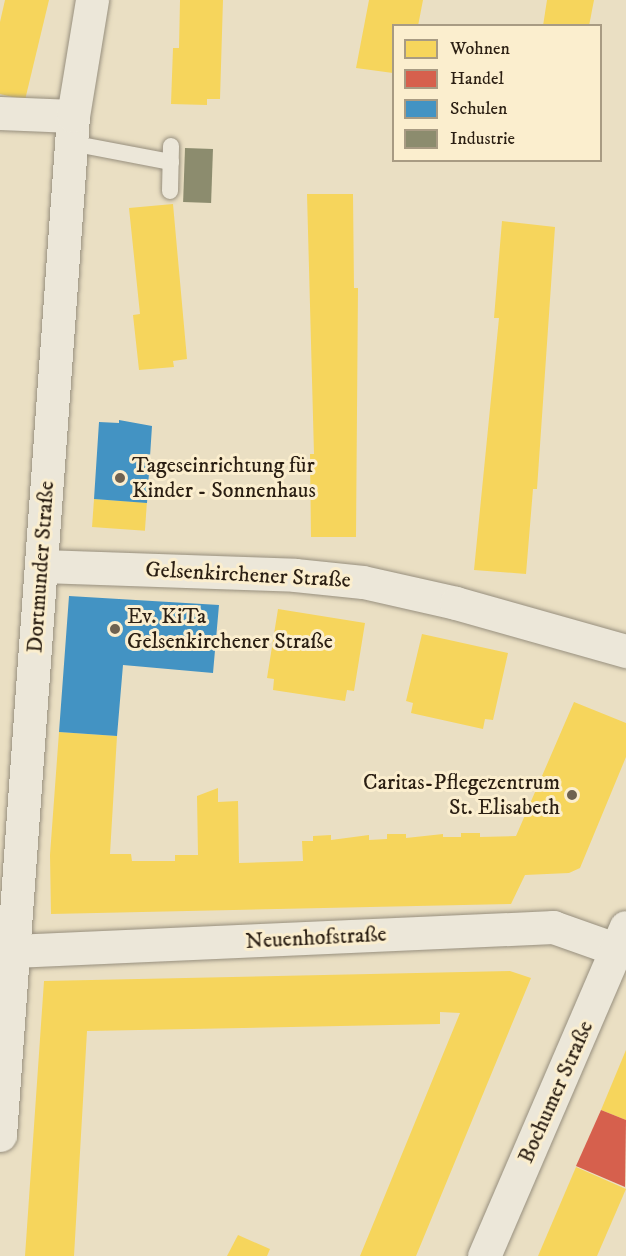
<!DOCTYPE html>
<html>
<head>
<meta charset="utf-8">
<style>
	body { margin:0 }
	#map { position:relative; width:626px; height:1256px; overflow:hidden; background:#eadfc3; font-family:"IM FELL DW Pica",serif }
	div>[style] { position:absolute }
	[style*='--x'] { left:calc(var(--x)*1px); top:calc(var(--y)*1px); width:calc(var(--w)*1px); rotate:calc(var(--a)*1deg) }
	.homes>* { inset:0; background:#f6d55c; transform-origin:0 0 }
	.shops>* { inset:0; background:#d6604d }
	.schools>* { inset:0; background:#4393c3 }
	.industry>* { inset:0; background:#8c8c6e; transform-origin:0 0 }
	.roads { filter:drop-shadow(0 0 2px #978f7e) drop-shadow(0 0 2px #978f7e) }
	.lane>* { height:16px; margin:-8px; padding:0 8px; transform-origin:8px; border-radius:8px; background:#ece7d9 }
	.street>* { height:33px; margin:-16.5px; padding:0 16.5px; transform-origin:16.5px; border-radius:16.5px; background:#ece7d9 }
	.secondary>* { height:33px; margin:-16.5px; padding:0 16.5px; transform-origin:16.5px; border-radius:16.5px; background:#ece7d9 }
	.dots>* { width:16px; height:16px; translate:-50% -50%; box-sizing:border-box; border:3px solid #fbeece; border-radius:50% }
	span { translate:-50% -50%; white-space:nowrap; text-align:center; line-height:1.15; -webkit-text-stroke:6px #fbeece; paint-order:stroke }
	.poi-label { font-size:22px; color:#2b1f13 }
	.left { translate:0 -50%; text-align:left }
	.right { translate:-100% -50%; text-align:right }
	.street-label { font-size:22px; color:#2b1f13 }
	.legend { position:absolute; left:392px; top:24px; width:210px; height:138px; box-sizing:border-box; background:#fbeece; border:2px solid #a89b83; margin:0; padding:8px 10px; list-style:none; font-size:18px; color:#2b1f13 }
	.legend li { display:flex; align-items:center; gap:12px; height:30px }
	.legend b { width:30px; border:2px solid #a89b83 }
</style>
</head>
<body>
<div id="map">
	<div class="homes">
		<i style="clip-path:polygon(5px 0,49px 0,25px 100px,0 94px,0 22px)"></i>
		<i style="clip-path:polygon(180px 0,223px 0,220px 99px,207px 99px,207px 105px,171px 104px,173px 48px,179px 48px)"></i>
		<i style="clip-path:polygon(369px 0,423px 0,418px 26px,393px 26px,393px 73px,356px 68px)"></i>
		<i style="clip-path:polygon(547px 0,594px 0,589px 26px,543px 26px)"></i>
		<i style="clip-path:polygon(307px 194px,353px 194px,354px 288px,358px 288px,356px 537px,311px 537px,310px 454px,314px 454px)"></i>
		<i style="clip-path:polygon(173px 204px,187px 359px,173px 361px,174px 367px,139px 370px,133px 315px,140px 314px,129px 208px)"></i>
		<i style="clip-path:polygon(502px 221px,555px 227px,537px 489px,533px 489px,526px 574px,474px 570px,499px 318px,494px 318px)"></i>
		<i style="left:94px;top:499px;width:53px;height:28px;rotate:4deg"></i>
		<i style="clip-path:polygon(278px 609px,365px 623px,354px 691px,347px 690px,345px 701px,273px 690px,274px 679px,267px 678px)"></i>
		<i style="clip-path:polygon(422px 634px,508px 653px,493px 720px,485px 719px,483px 729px,411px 713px,413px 703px,406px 701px)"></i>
		<i style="clip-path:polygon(574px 702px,626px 723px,626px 757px,580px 868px,569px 873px,525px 875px,511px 904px,51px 914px,50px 855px,59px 732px,117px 736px,110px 854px,131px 854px,132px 861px,175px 861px,175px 855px,198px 855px,197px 796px,218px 788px,218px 802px,238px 801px,239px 863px,303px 861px,302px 841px,313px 841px,313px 836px,331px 835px,331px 840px,369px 835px,369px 840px,387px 839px,387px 834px,406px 834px,406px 838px,443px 834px,443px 837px,461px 837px,461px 833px,480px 833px,480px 837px,516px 836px)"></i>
		<i style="clip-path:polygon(510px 971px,531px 978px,416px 1256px,360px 1256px,460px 1013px,440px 1012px,440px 1024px,87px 1031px,74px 1256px,25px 1256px,44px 981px)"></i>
		<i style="clip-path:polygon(626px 1050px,626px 1120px,601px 1110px)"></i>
		<i style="clip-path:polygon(576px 1167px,626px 1189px,597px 1256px,538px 1256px)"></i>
		<i style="clip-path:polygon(238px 1235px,270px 1249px,267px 1256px,227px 1256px)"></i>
	</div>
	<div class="shops">
		<i style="clip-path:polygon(601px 1110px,626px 1120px,625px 1187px,576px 1166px)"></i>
	</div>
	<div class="schools">
		<i style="clip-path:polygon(119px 420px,152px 426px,147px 503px,94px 499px,99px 422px,119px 423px)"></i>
		<i style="clip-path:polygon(69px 596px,219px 605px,213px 673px,123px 665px,117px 736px,59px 732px)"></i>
	</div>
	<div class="industry">
		<i style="left:185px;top:148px;width:28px;height:54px;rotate:2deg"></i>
	</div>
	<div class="roads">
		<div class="lane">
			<i style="--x:71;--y:143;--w:102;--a:10.8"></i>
			<i style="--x:170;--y:191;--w:45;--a:-88.7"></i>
		</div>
		<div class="street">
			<i style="--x:0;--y:113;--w:73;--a:2.4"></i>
			<i style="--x:42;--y:566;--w:253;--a:2"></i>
			<i style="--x:295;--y:575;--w:68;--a:5.9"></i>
			<i style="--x:363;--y:582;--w:95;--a:12.7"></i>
			<i style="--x:456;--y:603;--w:177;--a:15.8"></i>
			<i style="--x:13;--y:951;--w:541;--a:-2.54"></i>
			<i style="--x:553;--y:927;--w:66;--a:19.5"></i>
			<i style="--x:0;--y:1135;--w:1022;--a:-85.9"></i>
			<i style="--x:73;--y:116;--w:118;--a:-80.7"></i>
		</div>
		<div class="secondary">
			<i style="--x:484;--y:1256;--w:358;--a:-66.7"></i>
		</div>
	</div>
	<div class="dots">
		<i style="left:120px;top:478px;background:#6e6251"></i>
		<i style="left:115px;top:629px;background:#6e6251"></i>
		<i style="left:572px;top:795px;background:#6e6251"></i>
	</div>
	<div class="poi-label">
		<span class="left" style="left:132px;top:478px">Tageseinrichtung für<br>Kinder - Sonnenhaus</span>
		<span class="left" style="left:127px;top:629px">Ev. KiTa<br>Gelsenkirchener Straße</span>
		<span class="right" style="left:560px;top:795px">Caritas-Pflegezentrum<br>St. Elisabeth</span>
	</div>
	<div class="street-label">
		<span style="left:41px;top:567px;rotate:-86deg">Dortmunder Straße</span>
		<span style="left:248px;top:575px;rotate:3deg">Gelsenkirchener Straße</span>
		<span style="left:316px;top:938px;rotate:-3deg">Neuenhofstraße</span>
		<span style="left:556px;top:1092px;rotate:-66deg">Bochumer Straße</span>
	</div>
	<ul class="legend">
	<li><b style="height:16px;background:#f6d55c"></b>Wohnen</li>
	<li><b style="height:16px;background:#d6604d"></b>Handel</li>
	<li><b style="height:16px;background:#4393c3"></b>Schulen</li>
	<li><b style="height:16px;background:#8c8c6e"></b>Industrie</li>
	</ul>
</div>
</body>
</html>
